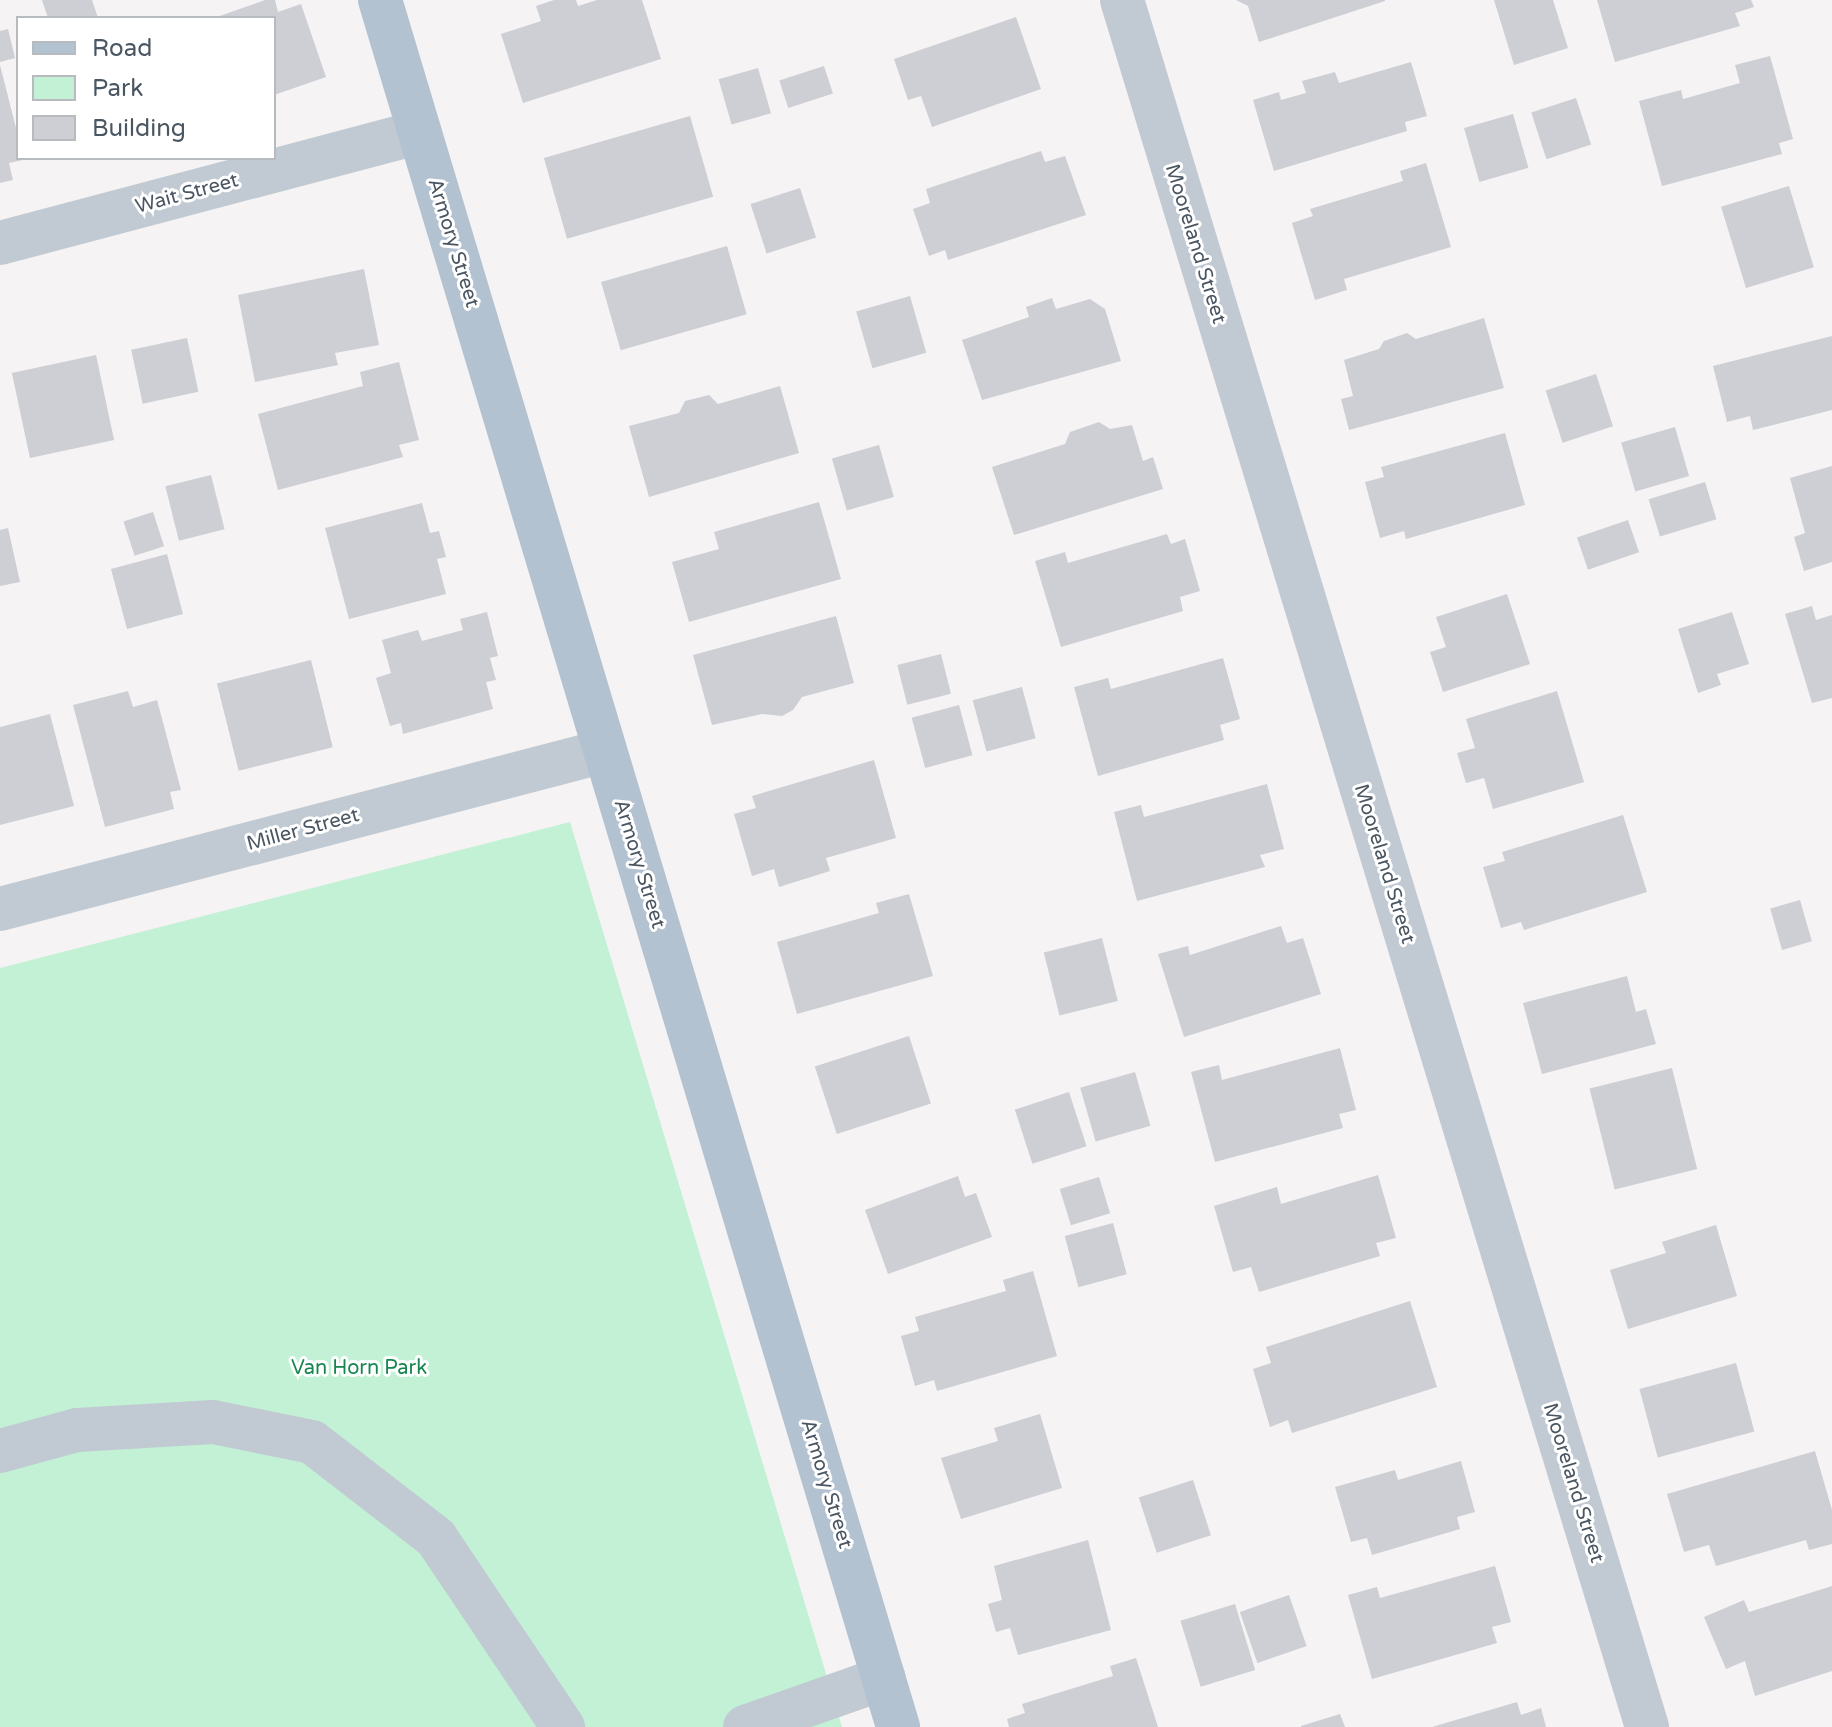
<!DOCTYPE html>
<html>
<head>
<meta charset="utf-8">
<style>
	body { margin:0 }
	#map { position:relative; width:1832px; height:1727px; overflow:hidden; background:#f5f3f3; font-family:"Varela Round",sans-serif }
	div>[style] { position:absolute }
	[style*='--x'] { left:calc(var(--x)*1px); top:calc(var(--y)*1px); width:calc(var(--w)*1px); rotate:calc(var(--a)*1deg) }
	.green>* { inset:0; background:#c3f1d5 }
	.building>* { inset:0; background:#cdcfd5; transform-origin:0 0 }
	.minor>* { height:44px; margin:-22px; padding:0 22px; transform-origin:22px; border-radius:22px; background:#c1cad2 }
	.major>* { height:44px; margin:-22px; padding:0 22px; transform-origin:22px; border-radius:22px; background:#b3c2d1 }
	span { translate:-50% -50%; white-space:nowrap; text-align:center; line-height:1.15; -webkit-text-stroke:6px #fff; paint-order:stroke }
	.street-label { font-size:20px; color:#4a5661 }
	.park-label { font-size:20px; color:#17864f }
	.legend { position:absolute; left:16px; top:16px; width:260px; height:144px; box-sizing:border-box; background:#fff; border:2px solid #b7bbc0; margin:0; padding:10px 14px; list-style:none; font-size:24px; color:#4a5661 }
	.legend li { display:flex; align-items:center; gap:16px; height:40px }
	.legend b { width:40px; border:2px solid #b7bbc0 }
</style>
</head>
<body>
<div id="map">
	<div class="green">
		<i style="clip-path:polygon(570px 822px,842px 1727px,0 1727px,0 968px)"></i>
	</div>
	<div class="building">
		<i style="clip-path:polygon(42px 0,92px 0,98px 18px,48px 18px)"></i>
		<i style="clip-path:polygon(265px 0,275px 0,278px 12px,301px 4px,326px 77px,274px 95px,274px 18px,214px 18px)"></i>
		<i style="clip-path:polygon(554px 0,576px 0,578px 6px,597px 0,642px 0,661px 59px,523px 103px,501px 34px,541px 21px,536px 6px)"></i>
		<i style="clip-path:polygon(1236px 0,1385px 0,1385px 1px,1259px 42px,1248px 6px)"></i>
		<i style="clip-path:polygon(1494px 0,1553px 0,1568px 48px,1514px 65px)"></i>
		<i style="clip-path:polygon(1597px 0,1751px 0,1754px 7px,1735px 13px,1740px 26px,1615px 62px)"></i>
		<i style="clip-path:polygon(1016px 17px,1041px 89px,932px 127px,921px 96px,908px 100px,894px 59px)"></i>
		<i style="clip-path:polygon(8px 29px,15px 58px,0 62px,0 31px)"></i>
		<i style="clip-path:polygon(1770px 56px,1793px 139px,1779px 143px,1782px 154px,1662px 186px,1639px 101px,1681px 90px,1683px 99px,1740px 83px,1735px 65px)"></i>
		<i style="clip-path:polygon(1411px 62px,1427px 116px,1405px 122px,1407px 131px,1274px 171px,1253px 100px,1279px 92px,1281px 100px,1306px 93px,1302px 81px,1335px 72px,1339px 83px)"></i>
		<i style="clip-path:polygon(0 65px,18px 136px,18px 158px,27px 159px,9px 163px,13px 180px,0 183px)"></i>
		<i style="left:824px;top:66px;width:29px;height:47px;rotate:72deg"></i>
		<i style="left:758px;top:68px;width:47px;height:41px;rotate:74deg"></i>
		<i style="left:1576px;top:98px;width:49px;height:47px;rotate:72deg"></i>
		<i style="left:1513px;top:114px;width:56px;height:51px;rotate:74deg"></i>
		<i style="left:690px;top:116px;width:84px;height:152px;rotate:74deg"></i>
		<i style="clip-path:polygon(1041px 151px,1045px 162px,1065px 156px,1086px 215px,948px 260px,945px 250px,929px 256px,913px 209px,930px 203px,926px 189px)"></i>
		<i style="clip-path:polygon(1426px 163px,1451px 247px,1344px 279px,1347px 290px,1315px 300px,1292px 223px,1313px 216px,1310px 209px,1403px 181px,1400px 171px)"></i>
		<i style="left:1789px;top:186px;width:85px;height:71px;rotate:73deg"></i>
		<i style="left:800px;top:188px;width:52px;height:52px;rotate:72deg"></i>
		<i style="left:727px;top:246px;width:71px;height:131px;rotate:74deg"></i>
		<i style="clip-path:polygon(364px 269px,379px 345px,335px 353px,338px 365px,255px 382px,238px 295px)"></i>
		<i style="left:910px;top:296px;width:59px;height:56px;rotate:74deg"></i>
		<i style="clip-path:polygon(1052px 298px,1056px 309px,1090px 299px,1105px 309px,1121px 361px,982px 400px,962px 340px,1029px 317px,1026px 307px)"></i>
		<i style="clip-path:polygon(1484px 318px,1504px 388px,1349px 430px,1341px 399px,1353px 396px,1344px 360px,1379px 349px,1384px 341px,1407px 333px,1416px 339px)"></i>
		<i style="clip-path:polygon(1832px 336px,1832px 410px,1753px 430px,1750px 416px,1727px 422px,1713px 366px)"></i>
		<i style="left:187px;top:338px;width:55px;height:57px;rotate:78deg"></i>
		<i style="left:96px;top:355px;width:87px;height:86px;rotate:78deg"></i>
		<i style="clip-path:polygon(399px 362px,419px 440px,399px 445px,403px 457px,278px 490px,258px 414px,363px 386px,360px 372px)"></i>
		<i style="left:1596px;top:374px;width:55px;height:53px;rotate:72deg"></i>
		<i style="clip-path:polygon(780px 386px,799px 453px,649px 497px,629px 426px,679px 413px,685px 401px,709px 395px,718px 404px)"></i>
		<i style="clip-path:polygon(1099px 422px,1110px 429px,1132px 425px,1143px 461px,1153px 457px,1163px 489px,1014px 535px,992px 467px,1065px 444px,1070px 432px)"></i>
		<i style="left:1675px;top:427px;width:51px;height:56px;rotate:74deg"></i>
		<i style="clip-path:polygon(1505px 433px,1525px 505px,1406px 539px,1404px 531px,1380px 538px,1365px 482px,1384px 477px,1381px 467px)"></i>
		<i style="left:879px;top:445px;width:54px;height:49px;rotate:74deg"></i>
		<i style="clip-path:polygon(1832px 466px,1832px 562px,1804px 571px,1794px 537px,1805px 533px,1790px 478px)"></i>
		<i style="left:211px;top:475px;width:56px;height:47px;rotate:76deg"></i>
		<i style="left:1705px;top:482px;width:39px;height:59px;rotate:73deg"></i>
		<i style="clip-path:polygon(819px 502px,841px 579px,689px 622px,672px 562px,719px 549px,714px 532px)"></i>
		<i style="clip-path:polygon(422px 503px,430px 533px,439px 531px,446px 557px,437px 559px,446px 594px,349px 619px,325px 528px)"></i>
		<i style="left:153px;top:512px;width:36px;height:31px;rotate:72deg"></i>
		<i style="left:1628px;top:520px;width:34px;height:54px;rotate:71deg"></i>
		<i style="clip-path:polygon(8px 528px,20px 582px,0 586px,0 530px)"></i>
		<i style="clip-path:polygon(1167px 534px,1171px 544px,1185px 539px,1200px 591px,1180px 597px,1183px 611px,1061px 647px,1035px 561px,1065px 552px,1068px 563px)"></i>
		<i style="left:167px;top:554px;width:62px;height:58px;rotate:75deg"></i>
		<i style="clip-path:polygon(1507px 594px,1530px 664px,1443px 692px,1430px 652px,1446px 647px,1436px 617px)"></i>
		<i style="clip-path:polygon(1812px 606px,1816px 620px,1832px 615px,1832px 698px,1812px 703px,1785px 614px)"></i>
		<i style="clip-path:polygon(487px 612px,498px 656px,490px 658px,496px 680px,486px 682px,493px 709px,403px 734px,401px 723px,390px 726px,376px 678px,391px 673px,382px 640px,418px 630px,422px 641px,463px 630px,460px 619px)"></i>
		<i style="clip-path:polygon(1732px 612px,1749px 664px,1717px 674px,1721px 685px,1698px 693px,1678px 629px)"></i>
		<i style="clip-path:polygon(836px 616px,854px 683px,802px 697px,793px 710px,782px 716px,762px 714px,712px 725px,693px 655px)"></i>
		<i style="left:941px;top:654px;width:41px;height:45px;rotate:76deg"></i>
		<i style="clip-path:polygon(1223px 658px,1240px 719px,1220px 725px,1224px 740px,1098px 776px,1074px 687px,1108px 678px,1111px 689px)"></i>
		<i style="left:311px;top:660px;width:90px;height:97px;rotate:76deg"></i>
		<i style="left:1022px;top:687px;width:53px;height:51px;rotate:75deg"></i>
		<i style="clip-path:polygon(128px 691px,133px 707px,157px 700px,181px 790px,170px 792px,174px 809px,105px 827px,73px 705px)"></i>
		<i style="clip-path:polygon(1557px 691px,1584px 782px,1493px 809px,1484px 778px,1466px 783px,1457px 753px,1475px 748px,1466px 719px)"></i>
		<i style="left:959px;top:705px;width:52px;height:49px;rotate:75deg"></i>
		<i style="clip-path:polygon(50px 714px,74px 806px,0 825px,0 727px)"></i>
		<i style="clip-path:polygon(874px 760px,896px 838px,826px 858px,830px 871px,779px 887px,774px 869px,752px 876px,734px 814px,756px 808px,752px 796px)"></i>
		<i style="clip-path:polygon(1267px 784px,1284px 849px,1260px 855px,1265px 867px,1137px 901px,1114px 812px,1141px 805px,1144px 817px)"></i>
		<i style="clip-path:polygon(1623px 815px,1647px 892px,1524px 930px,1521px 922px,1501px 928px,1483px 867px,1505px 861px,1502px 852px)"></i>
		<i style="clip-path:polygon(909px 894px,933px 976px,797px 1014px,777px 942px,879px 913px,876px 903px)"></i>
		<i style="left:1800px;top:900px;width:43px;height:31px;rotate:74deg"></i>
		<i style="clip-path:polygon(1281px 926px,1287px 943px,1303px 938px,1321px 994px,1184px 1037px,1158px 954px,1188px 946px,1190px 955px)"></i>
		<i style="left:1102px;top:938px;width:65px;height:60px;rotate:76deg"></i>
		<i style="clip-path:polygon(1627px 976px,1636px 1012px,1646px 1009px,1656px 1044px,1542px 1074px,1523px 1003px)"></i>
		<i style="left:909px;top:1036px;width:71px;height:99px;rotate:72deg"></i>
		<i style="clip-path:polygon(1340px 1048px,1356px 1110px,1339px 1114px,1343px 1128px,1215px 1162px,1191px 1072px,1219px 1065px,1222px 1080px)"></i>
		<i style="left:1672px;top:1068px;width:104px;height:85px;rotate:76deg"></i>
		<i style="left:1135px;top:1072px;width:56px;height:57px;rotate:74deg"></i>
		<i style="left:1069px;top:1092px;width:57px;height:57px;rotate:72deg"></i>
		<i style="clip-path:polygon(1378px 1175px,1396px 1238px,1376px 1243px,1380px 1256px,1259px 1292px,1251px 1267px,1233px 1272px,1214px 1206px,1277px 1187px,1281px 1204px)"></i>
		<i style="clip-path:polygon(958px 1176px,965px 1197px,976px 1193px,992px 1237px,888px 1274px,865px 1210px)"></i>
		<i style="left:1099px;top:1177px;width:38px;height:41px;rotate:73deg"></i>
		<i style="left:1113px;top:1223px;width:53px;height:50px;rotate:75deg"></i>
		<i style="clip-path:polygon(1716px 1225px,1737px 1296px,1628px 1329px,1610px 1270px,1666px 1253px,1662px 1242px)"></i>
		<i style="clip-path:polygon(1033px 1271px,1057px 1356px,937px 1391px,934px 1380px,915px 1386px,901px 1336px,919px 1331px,915px 1317px,1006px 1291px,1003px 1280px)"></i>
		<i style="clip-path:polygon(1410px 1301px,1437px 1387px,1292px 1433px,1288px 1420px,1270px 1427px,1253px 1369px,1271px 1363px,1266px 1347px)"></i>
		<i style="left:1736px;top:1363px;width:71px;height:100px;rotate:75deg"></i>
		<i style="clip-path:polygon(1040px 1414px,1062px 1488px,961px 1519px,941px 1458px,998px 1441px,994px 1428px)"></i>
		<i style="clip-path:polygon(1815px 1451px,1832px 1510px,1832px 1544px,1809px 1550px,1806px 1540px,1716px 1566px,1709px 1545px,1684px 1552px,1667px 1494px)"></i>
		<i style="clip-path:polygon(1461px 1461px,1475px 1512px,1457px 1517px,1460px 1529px,1372px 1555px,1367px 1538px,1351px 1542px,1335px 1487px,1395px 1470px,1398px 1480px)"></i>
		<i style="left:1193px;top:1480px;width:58px;height:57px;rotate:72deg"></i>
		<i style="clip-path:polygon(1088px 1540px,1111px 1630px,1018px 1655px,1010px 1628px,996px 1632px,988px 1604px,1002px 1600px,994px 1566px)"></i>
		<i style="clip-path:polygon(1495px 1566px,1511px 1622px,1492px 1627px,1497px 1643px,1372px 1679px,1348px 1595px,1377px 1587px,1380px 1598px)"></i>
		<i style="clip-path:polygon(1832px 1586px,1832px 1671px,1755px 1696px,1745px 1661px,1726px 1669px,1704px 1617px,1744px 1600px,1749px 1612px)"></i>
		<i style="left:1289px;top:1595px;width:54px;height:52px;rotate:71deg"></i>
		<i style="left:1235px;top:1604px;width:69px;height:57px;rotate:73deg"></i>
		<i style="clip-path:polygon(1136px 1658px,1158px 1727px,1009px 1727px,1007px 1719px,1025px 1713px,1022px 1704px,1113px 1676px,1110px 1666px)"></i>
		<i style="clip-path:polygon(1517px 1702px,1521px 1715px,1541px 1708px,1546px 1727px,1432px 1727px)"></i>
		<i style="clip-path:polygon(1340px 1714px,1345px 1727px,1301px 1727px,1301px 1726px)"></i>
	</div>
	<div class="minor">
		<i style="--x:1122;--y:0;--w:1805;--a:73.09"></i>
		<i style="--x:0;--y:243;--w:434;--a:-14.8"></i>
		<i style="--x:0;--y:909;--w:625;--a:-14.64"></i>
		<i style="--x:0;--y:1451;--w:80;--a:-15.3"></i>
		<i style="--x:77;--y:1430;--w:136;--a:-3.4"></i>
		<i style="--x:213;--y:1422;--w:101;--a:11.4"></i>
		<i style="--x:312;--y:1442;--w:157;--a:37.7"></i>
		<i style="--x:436;--y:1538;--w:228;--a:56.1"></i>
		<i style="--x:745;--y:1727;--w:147;--a:-19.4"></i>
	</div>
	<div class="major">
		<i style="--x:380;--y:0;--w:1803;--a:73.3"></i>
	</div>
	<div class="street-label">
		<span style="left:187px;top:194px;rotate:-15deg">Wait Street</span>
		<span style="left:453px;top:243px;rotate:73deg">Armory Street</span>
		<span style="left:1195px;top:244px;rotate:73deg">Mooreland Street</span>
		<span style="left:303px;top:830px;rotate:-15deg">Miller Street</span>
		<span style="left:639px;top:864px;rotate:73deg">Armory Street</span>
		<span style="left:1384px;top:864px;rotate:73deg">Mooreland Street</span>
		<span style="left:1573px;top:1483px;rotate:73deg">Mooreland Street</span>
		<span style="left:826px;top:1484px;rotate:73deg">Armory Street</span>
	</div>
	<div class="park-label">
		<span style="left:359px;top:1368px">Van Horn Park</span>
	</div>
	<ul class="legend">
	<li><b style="height:10px;background:#b3c2d1"></b>Road</li>
	<li><b style="height:22px;background:#c3f1d5"></b>Park</li>
	<li><b style="height:22px;background:#cdcfd5"></b>Building</li>
	</ul>
</div>
</body>
</html>
